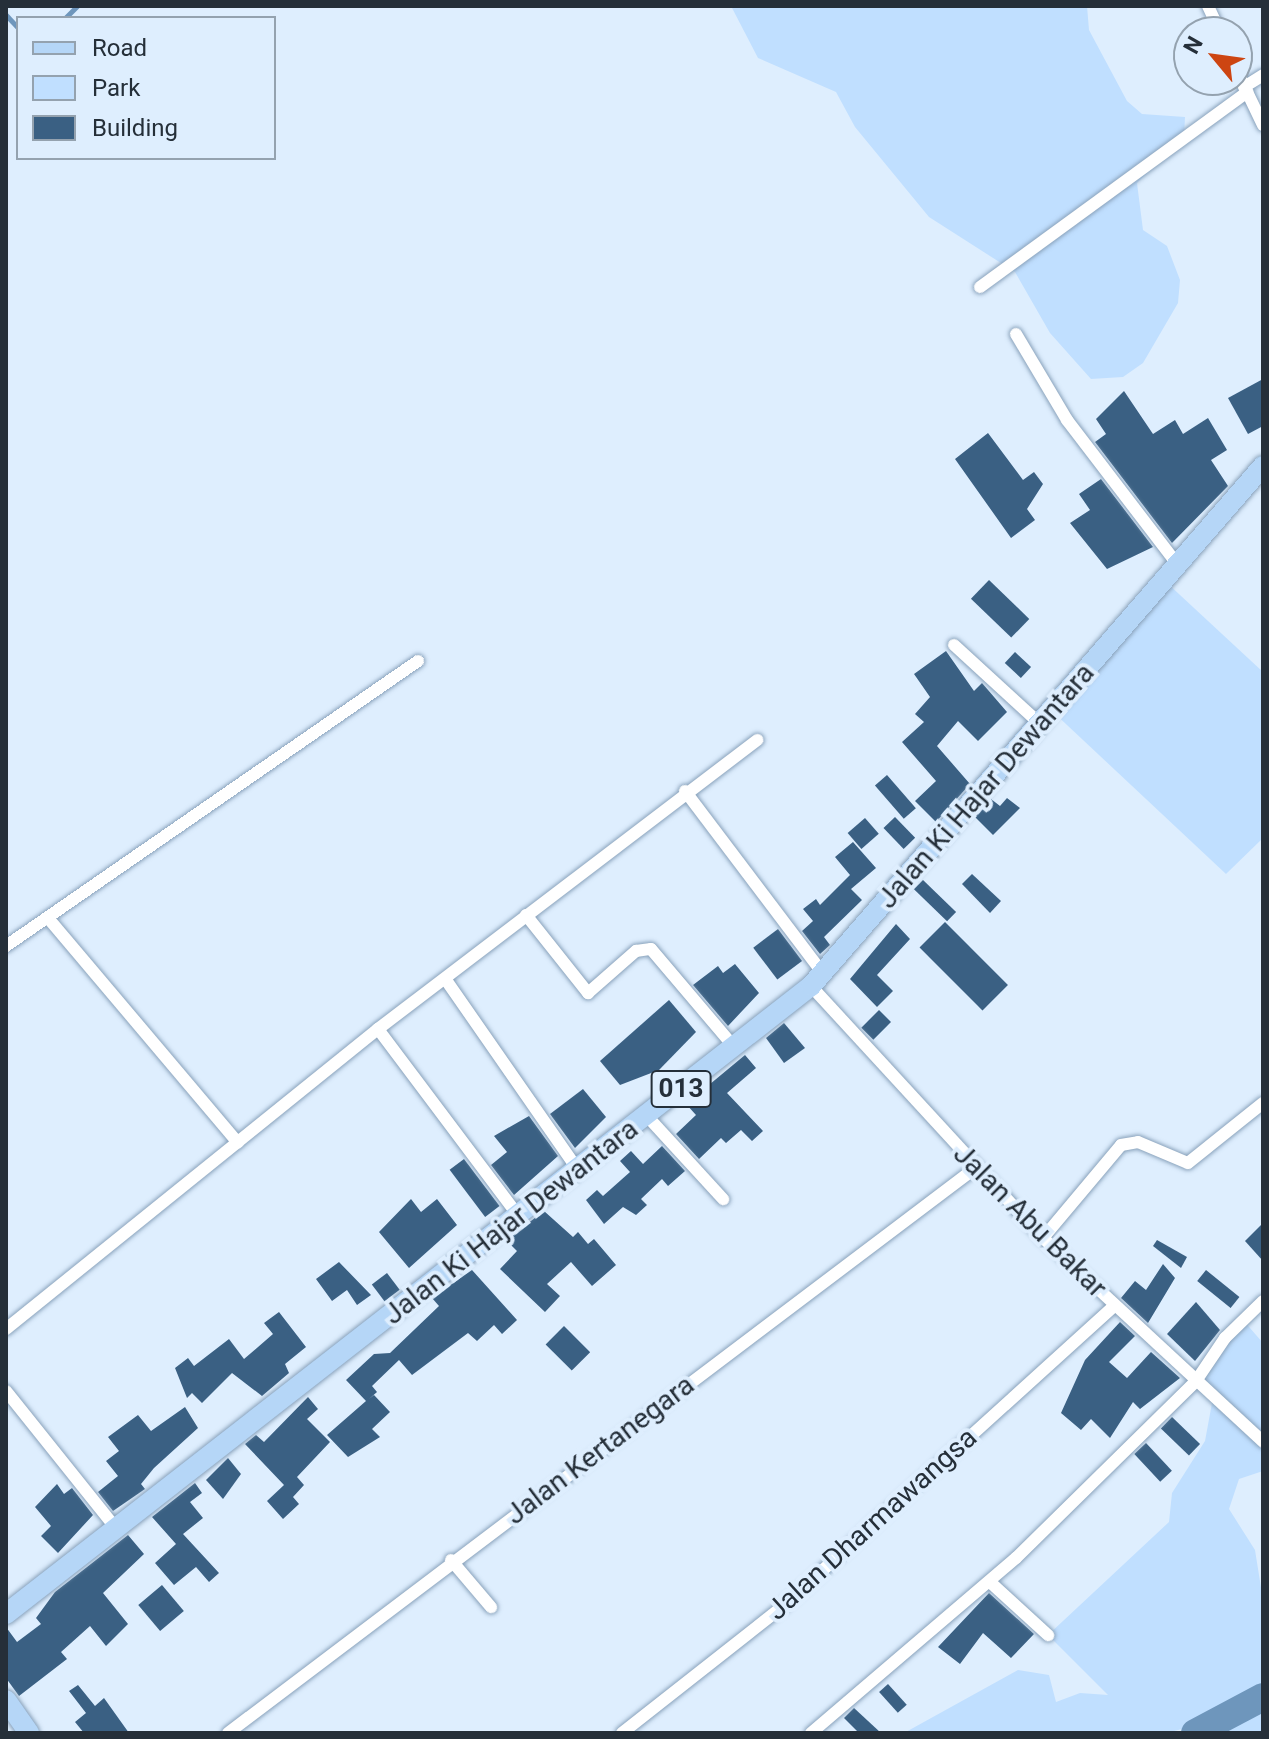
<!DOCTYPE html>
<html>
<head>
<meta charset="utf-8">
<style>
	body { margin:0 }
	#map { position:relative; width:1269px; height:1739px; overflow:hidden; background:#deeefe; font-family:Roboto,sans-serif }
	div>[style] { position:absolute }
	[style*='--x'] { left:calc(var(--x)*1px); top:calc(var(--y)*1px); width:calc(var(--w)*1px); rotate:calc(var(--a)*1deg) }
	.green>* { inset:0; background:#c0dfff }
	.stream>* { height:5px; margin:-2.5px; padding:0 2.5px; transform-origin:2.5px; border-radius:2.5px; background:#6e96bc }
	.river>* { height:28px; margin:-14px; padding:0 14px; transform-origin:14px; border-radius:14px; background:#6e96bc }
	.building>* { inset:0; background:#3a6083; transform-origin:0 0 }
	.roads { filter:drop-shadow(0 0 2px #89a2bb) drop-shadow(0 0 2px #89a2bb) }
	.street>* { height:12px; margin:-6px; padding:0 6px; transform-origin:6px; border-radius:6px; background:#fff }
	.primary>* { height:20px; margin:-10px; padding:0 10px; transform-origin:10px; border-radius:10px; background:#b5d6f7 }
	span { translate:-50% -50%; white-space:nowrap; text-align:center; line-height:1.15; -webkit-text-stroke:8px #deeefe; paint-order:stroke }
	.shield-label span { padding:2px 6px; background:#deeefe; border:2px solid; border-radius:6px; -webkit-text-stroke-width:0 }
	.shield-label { font-size:26px; color:#252f39; font-weight:700 }
	.street-label { font-size:28px; color:#252f39 }
	.frame { position:absolute; inset:0; border:8px solid #252f39; pointer-events:none }
	.legend { position:absolute; left:16px; top:16px; width:260px; height:144px; box-sizing:border-box; background:#deeefe; border:2px solid #94a2af; margin:0; padding:10px 14px; list-style:none; font-size:24px; color:#252f39 }
	.legend li { display:flex; align-items:center; gap:16px; height:40px }
	.legend b { width:40px; border:2px solid #94a2af }
	.north { position:absolute; left:1173px; top:16px; width:80px; height:80px; box-sizing:border-box; background:#deeefe; border:2px solid #94a2af; border-radius:50%; rotate:299deg; font-size:22px; font-weight:700; line-height:32px; text-align:center; color:#252f39 }
	.north::after { content:''; display:block; margin:auto; width:28px; height:36px; background:#cd4512; clip-path:polygon(50% 0,100% 100%,50% 72%,0 100%) }
</style>
</head>
<body>
<div id="map">
	<div class="green">
		<i style="clip-path:polygon(731px 6px,1087px 6px,1089px 30px,1127px 101px,1142px 114px,1185px 117px,1184px 136px,1137px 183px,1143px 230px,1167px 246px,1180px 280px,1178px 303px,1143px 363px,1123px 377px,1091px 379px,1050px 333px,1015px 272px,929px 217px,855px 127px,836px 92px,758px 58px)"></i>
		<i style="clip-path:polygon(1166px 582px,1263px 672px,1263px 838px,1226px 874px,1051px 710px)"></i>
		<i style="clip-path:polygon(1243px 1320px,1263px 1343px,1263px 1471px,1239px 1479px,1229px 1509px,1255px 1550px,1263px 1600px,1263px 1733px,1209px 1733px,1206px 1723px,1166px 1733px,904px 1733px,1018px 1670px,1049px 1675px,1056px 1702px,1080px 1693px,1108px 1695px,1048px 1635px,1169px 1522px,1172px 1493px,1205px 1441px,1212px 1403px,1196px 1381px)"></i>
	</div>
	<div class="stream">
		<i style="--x:6;--y:15;--w:18;--a:47"></i>
		<i style="--x:65;--y:18;--w:17;--a:-45"></i>
	</div>
	<div class="river">
		<i style="--x:1195;--y:1733;--w:77;--a:-27.9"></i>
	</div>
	<div class="building">
		<i style="clip-path:polygon(1263px 379px,1263px 426px,1248px 434px,1228px 398px)"></i>
		<i style="clip-path:polygon(1124px 391px,1153px 434px,1175px 420px,1183px 434px,1208px 418px,1227px 450px,1211px 460px,1228px 486px,1172px 543px,1095px 442px,1106px 434px,1096px 419px)"></i>
		<i style="clip-path:polygon(988px 433px,1023px 480px,1034px 472px,1043px 484px,1027px 509px,1035px 520px,1011px 538px,955px 459px)"></i>
		<i style="clip-path:polygon(1101px 479px,1153px 547px,1107px 569px,1070px 523px,1090px 510px,1079px 494px)"></i>
		<i style="left:989px;top:580px;width:56px;height:26px;rotate:44deg"></i>
		<i style="clip-path:polygon(946px 651px,974px 691px,982px 683px,1007px 712px,978px 741px,958px 721px,937px 746px,970px 784px,936px 822px,915px 801px,936px 781px,902px 742px,924px 722px,915px 714px,930px 697px,914px 674px)"></i>
		<i style="left:1015px;top:652px;width:22px;height:15px;rotate:43deg"></i>
		<i style="left:887px;top:775px;width:44px;height:16px;rotate:49deg"></i>
		<i style="clip-path:polygon(1007px 798px,1020px 808px,993px 835px,975px 817px,991px 799px,1000px 806px)"></i>
		<i style="left:895px;top:817px;width:29px;height:16px;rotate:46deg"></i>
		<i style="left:865px;top:818px;width:21px;height:23px;rotate:49deg"></i>
		<i style="clip-path:polygon(853px 842px,876px 868px,851px 889px,862px 900px,824px 937px,830px 945px,820px 954px,802px 931px,813px 921px,803px 909px,816px 899px,820px 905px,850px 875px,835px 857px)"></i>
		<i style="clip-path:polygon(972px 874px,1001px 901px,990px 913px,962px 884px)"></i>
		<i style="left:923px;top:880px;width:46px;height:13px;rotate:44deg"></i>
		<i style="left:945px;top:922px;width:89px;height:36px;rotate:45deg"></i>
		<i style="clip-path:polygon(896px 924px,910px 939px,877px 975px,893px 991px,877px 1007px,850px 979px)"></i>
		<i style="left:778px;top:929px;width:40px;height:31px;rotate:53deg"></i>
		<i style="clip-path:polygon(735px 964px,759px 993px,728px 1026px,693px 985px,718px 966px,723px 973px)"></i>
		<i style="clip-path:polygon(669px 1000px,696px 1032px,659px 1070px,620px 1085px,600px 1061px)"></i>
		<i style="left:879px;top:1010px;width:17px;height:25px;rotate:45deg"></i>
		<i style="clip-path:polygon(784px 1023px,805px 1048px,784px 1063px,766px 1038px)"></i>
		<i style="clip-path:polygon(745px 1055px,756px 1068px,727px 1093px,763px 1131px,752px 1141px,741px 1130px,726px 1143px,721px 1138px,699px 1159px,676px 1134px,696px 1115px,686px 1104px)"></i>
		<i style="clip-path:polygon(583px 1089px,606px 1117px,575px 1148px,550px 1114px)"></i>
		<i style="clip-path:polygon(529px 1116px,558px 1156px,514px 1195px,491px 1165px,507px 1152px,494px 1136px)"></i>
		<i style="clip-path:polygon(662px 1146px,685px 1171px,668px 1186px,662px 1179px,641px 1199px,647px 1205px,636px 1215px,623px 1207px,604px 1224px,586px 1200px,597px 1190px,603px 1196px,630px 1172px,620px 1161px,631px 1151px,643px 1164px)"></i>
		<i style="left:464px;top:1159px;width:59px;height:18px;rotate:53deg"></i>
		<i style="clip-path:polygon(411px 1199px,421px 1212px,437px 1199px,457px 1225px,409px 1268px,379px 1232px)"></i>
		<i style="clip-path:polygon(544px 1211px,573px 1237px,578px 1232px,588px 1244px,594px 1239px,616px 1265px,592px 1286px,571px 1262px,547px 1284px,560px 1296px,545px 1312px,500px 1269px,517px 1251px,506px 1240px)"></i>
		<i style="clip-path:polygon(1263px 1223px,1263px 1261px,1245px 1241px)"></i>
		<i style="clip-path:polygon(1157px 1240px,1187px 1257px,1181px 1268px,1153px 1246px)"></i>
		<i style="clip-path:polygon(339px 1262px,371px 1295px,357px 1305px,347px 1290px,332px 1301px,316px 1279px)"></i>
		<i style="clip-path:polygon(1163px 1264px,1175px 1278px,1148px 1323px,1121px 1298px,1135px 1281px,1146px 1290px)"></i>
		<i style="clip-path:polygon(472px 1270px,517px 1320px,502px 1334px,494px 1325px,477px 1341px,468px 1333px,412px 1375px,399px 1360px,372px 1386px,377px 1392px,369px 1399px,374px 1395px,390px 1412px,372px 1429px,380px 1437px,348px 1457px,327px 1435px,366px 1401px,346px 1380px,374px 1354px,390px 1353px,439px 1306px,432px 1298px)"></i>
		<i style="left:1206px;top:1270px;width:43px;height:14px;rotate:39deg"></i>
		<i style="left:387px;top:1273px;width:21px;height:19px;rotate:53deg"></i>
		<i style="clip-path:polygon(1196px 1302px,1220px 1330px,1195px 1361px,1167px 1334px)"></i>
		<i style="clip-path:polygon(279px 1312px,306px 1347px,285px 1364px,289px 1373px,262px 1396px,232px 1373px,202px 1403px,192px 1393px,187px 1398px,175px 1368px,188px 1358px,194px 1366px,229px 1339px,244px 1359px,273px 1334px,264px 1323px)"></i>
		<i style="clip-path:polygon(1120px 1322px,1135px 1336px,1109px 1362px,1127px 1378px,1151px 1352px,1180px 1378px,1140px 1409px,1133px 1402px,1110px 1438px,1091px 1419px,1081px 1430px,1061px 1413px,1085px 1360px)"></i>
		<i style="left:564px;top:1326px;width:37px;height:26px;rotate:45deg"></i>
		<i style="clip-path:polygon(308px 1397px,318px 1409px,307px 1419px,330px 1442px,297px 1477px,304px 1485px,293px 1497px,299px 1504px,283px 1519px,267px 1501px,284px 1485px,245px 1444px,256px 1435px,264px 1442px)"></i>
		<i style="clip-path:polygon(185px 1407px,198px 1428px,154px 1468px,141px 1484px,145px 1489px,113px 1511px,98px 1492px,118px 1476px,106px 1461px,119px 1451px,108px 1437px,138px 1415px,151px 1431px)"></i>
		<i style="left:1172px;top:1417px;width:39px;height:16px;rotate:44deg"></i>
		<i style="left:1146px;top:1443px;width:38px;height:16px;rotate:47deg"></i>
		<i style="clip-path:polygon(228px 1458px,241px 1474px,223px 1499px,206px 1480px)"></i>
		<i style="clip-path:polygon(195px 1483px,202px 1493px,190px 1502px,203px 1518px,183px 1534px,219px 1573px,209px 1582px,196px 1567px,174px 1585px,155px 1563px,176px 1544px,152px 1517px)"></i>
		<i style="clip-path:polygon(57px 1484px,64px 1494px,72px 1488px,93px 1515px,58px 1553px,41px 1536px,51px 1526px,35px 1507px)"></i>
		<i style="clip-path:polygon(128px 1535px,144px 1554px,103px 1593px,128px 1624px,106px 1646px,90px 1626px,61px 1652px,67px 1659px,19px 1696px,6px 1678px,6px 1627px,17px 1642px,41px 1624px,36px 1618px,55px 1592px)"></i>
		<i style="left:162px;top:1585px;width:34px;height:31px;rotate:50deg"></i>
		<i style="clip-path:polygon(989px 1593px,1034px 1634px,1011px 1658px,983px 1633px,960px 1664px,938px 1647px)"></i>
		<i style="left:888px;top:1684px;width:28px;height:12px;rotate:48deg"></i>
		<i style="clip-path:polygon(78px 1685px,95px 1706px,104px 1698px,129px 1733px,84px 1733px,75px 1722px,86px 1713px,69px 1691px)"></i>
		<i style="clip-path:polygon(854px 1708px,881px 1733px,859px 1733px,844px 1718px)"></i>
	</div>
	<div class="roads">
		<div class="street">
			<i style="--x:1208;--y:6;--w:29;--a:65"></i>
			<i style="--x:1237;--y:71;--w:60;--a:64.3"></i>
			<i style="--x:1244;--y:87;--w:22;--a:-32"></i>
			<i style="--x:980;--y:287;--w:331;--a:-36.1"></i>
			<i style="--x:1016;--y:334;--w:100;--a:59.3"></i>
			<i style="--x:1067;--y:420;--w:183;--a:52.6"></i>
			<i style="--x:954;--y:645;--w:115;--a:42.5"></i>
			<i style="--x:685;--y:791;--w:227;--a:52.9"></i>
			<i style="--x:526;--y:915;--w:100;--a:51.5"></i>
			<i style="--x:588;--y:993;--w:64;--a:-41.2"></i>
			<i style="--x:636;--y:951;--w:15;--a:-8"></i>
			<i style="--x:651;--y:949;--w:128;--a:49.7"></i>
			<i style="--x:48;--y:918;--w:294;--a:49.8"></i>
			<i style="--x:6;--y:946;--w:501;--a:-34.67"></i>
			<i style="--x:446;--y:980;--w:228;--a:55.2"></i>
			<i style="--x:811;--y:986;--w:343;--a:47.4"></i>
			<i style="--x:1043;--y:1238;--w:300;--a:42.8"></i>
			<i style="--x:378;--y:1029;--w:231;--a:53.1"></i>
			<i style="--x:647;--y:1116;--w:113;--a:47.5"></i>
			<i style="--x:1043;--y:1238;--w:121;--a:-50"></i>
			<i style="--x:1121;--y:1145;--w:17;--a:-10"></i>
			<i style="--x:1138;--y:1142;--w:54;--a:22.8"></i>
			<i style="--x:1188;--y:1163;--w:96;--a:-38.7"></i>
			<i style="--x:6;--y:1329;--w:478;--a:-38.9"></i>
			<i style="--x:378;--y:1029;--w:477;--a:-37.3"></i>
			<i style="--x:6;--y:1391;--w:174;--a:51.3"></i>
			<i style="--x:451;--y:1560;--w:62;--a:49.6"></i>
			<i style="--x:990;--y:1582;--w:79;--a:42.4"></i>
			<i style="--x:228;--y:1733;--w:935;--a:-37.09"></i>
			<i style="--x:622;--y:1733;--w:202;--a:-38.2"></i>
			<i style="--x:781;--y:1608;--w:450;--a:-42.2"></i>
			<i style="--x:811;--y:1733;--w:270;--a:-40.5"></i>
			<i style="--x:1016;--y:1558;--w:252;--a:-44.5"></i>
			<i style="--x:1196;--y:1381;--w:52;--a:-56"></i>
			<i style="--x:1225;--y:1338;--w:53;--a:-44.2"></i>
		</div>
		<div class="primary">
			<i style="--x:6;--y:1614;--w:1021;--a:-37.96"></i>
			<i style="--x:811;--y:986;--w:689;--a:-49"></i>
			<i style="--x:6;--y:1700;--w:40;--a:55.1"></i>
		</div>
	</div>
	<div class="shield-label">
		<span style="left:681px;top:1089px">013</span>
	</div>
	<div class="street-label">
		<span style="left:986px;top:786px;rotate:-49deg">Jalan Ki Hajar Dewantara</span>
		<span style="left:1030px;top:1221px;rotate:45deg">Jalan Abu Bakar</span>
		<span style="left:511px;top:1222px;rotate:-38deg">Jalan Ki Hajar Dewantara</span>
		<span style="left:600px;top:1450px;rotate:-37deg">Jalan Kertanegara</span>
		<span style="left:872px;top:1524px;rotate:-42deg">Jalan Dharmawangsa</span>
	</div>
	<div class="frame"></div>
	<ul class="legend">
	<li><b style="height:10px;background:#b5d6f7"></b>Road</li>
	<li><b style="height:22px;background:#c0dfff"></b>Park</li>
	<li><b style="height:22px;background:#3a6083"></b>Building</li>
	</ul>
	<div class="north">N</div>
</div>
</body>
</html>
